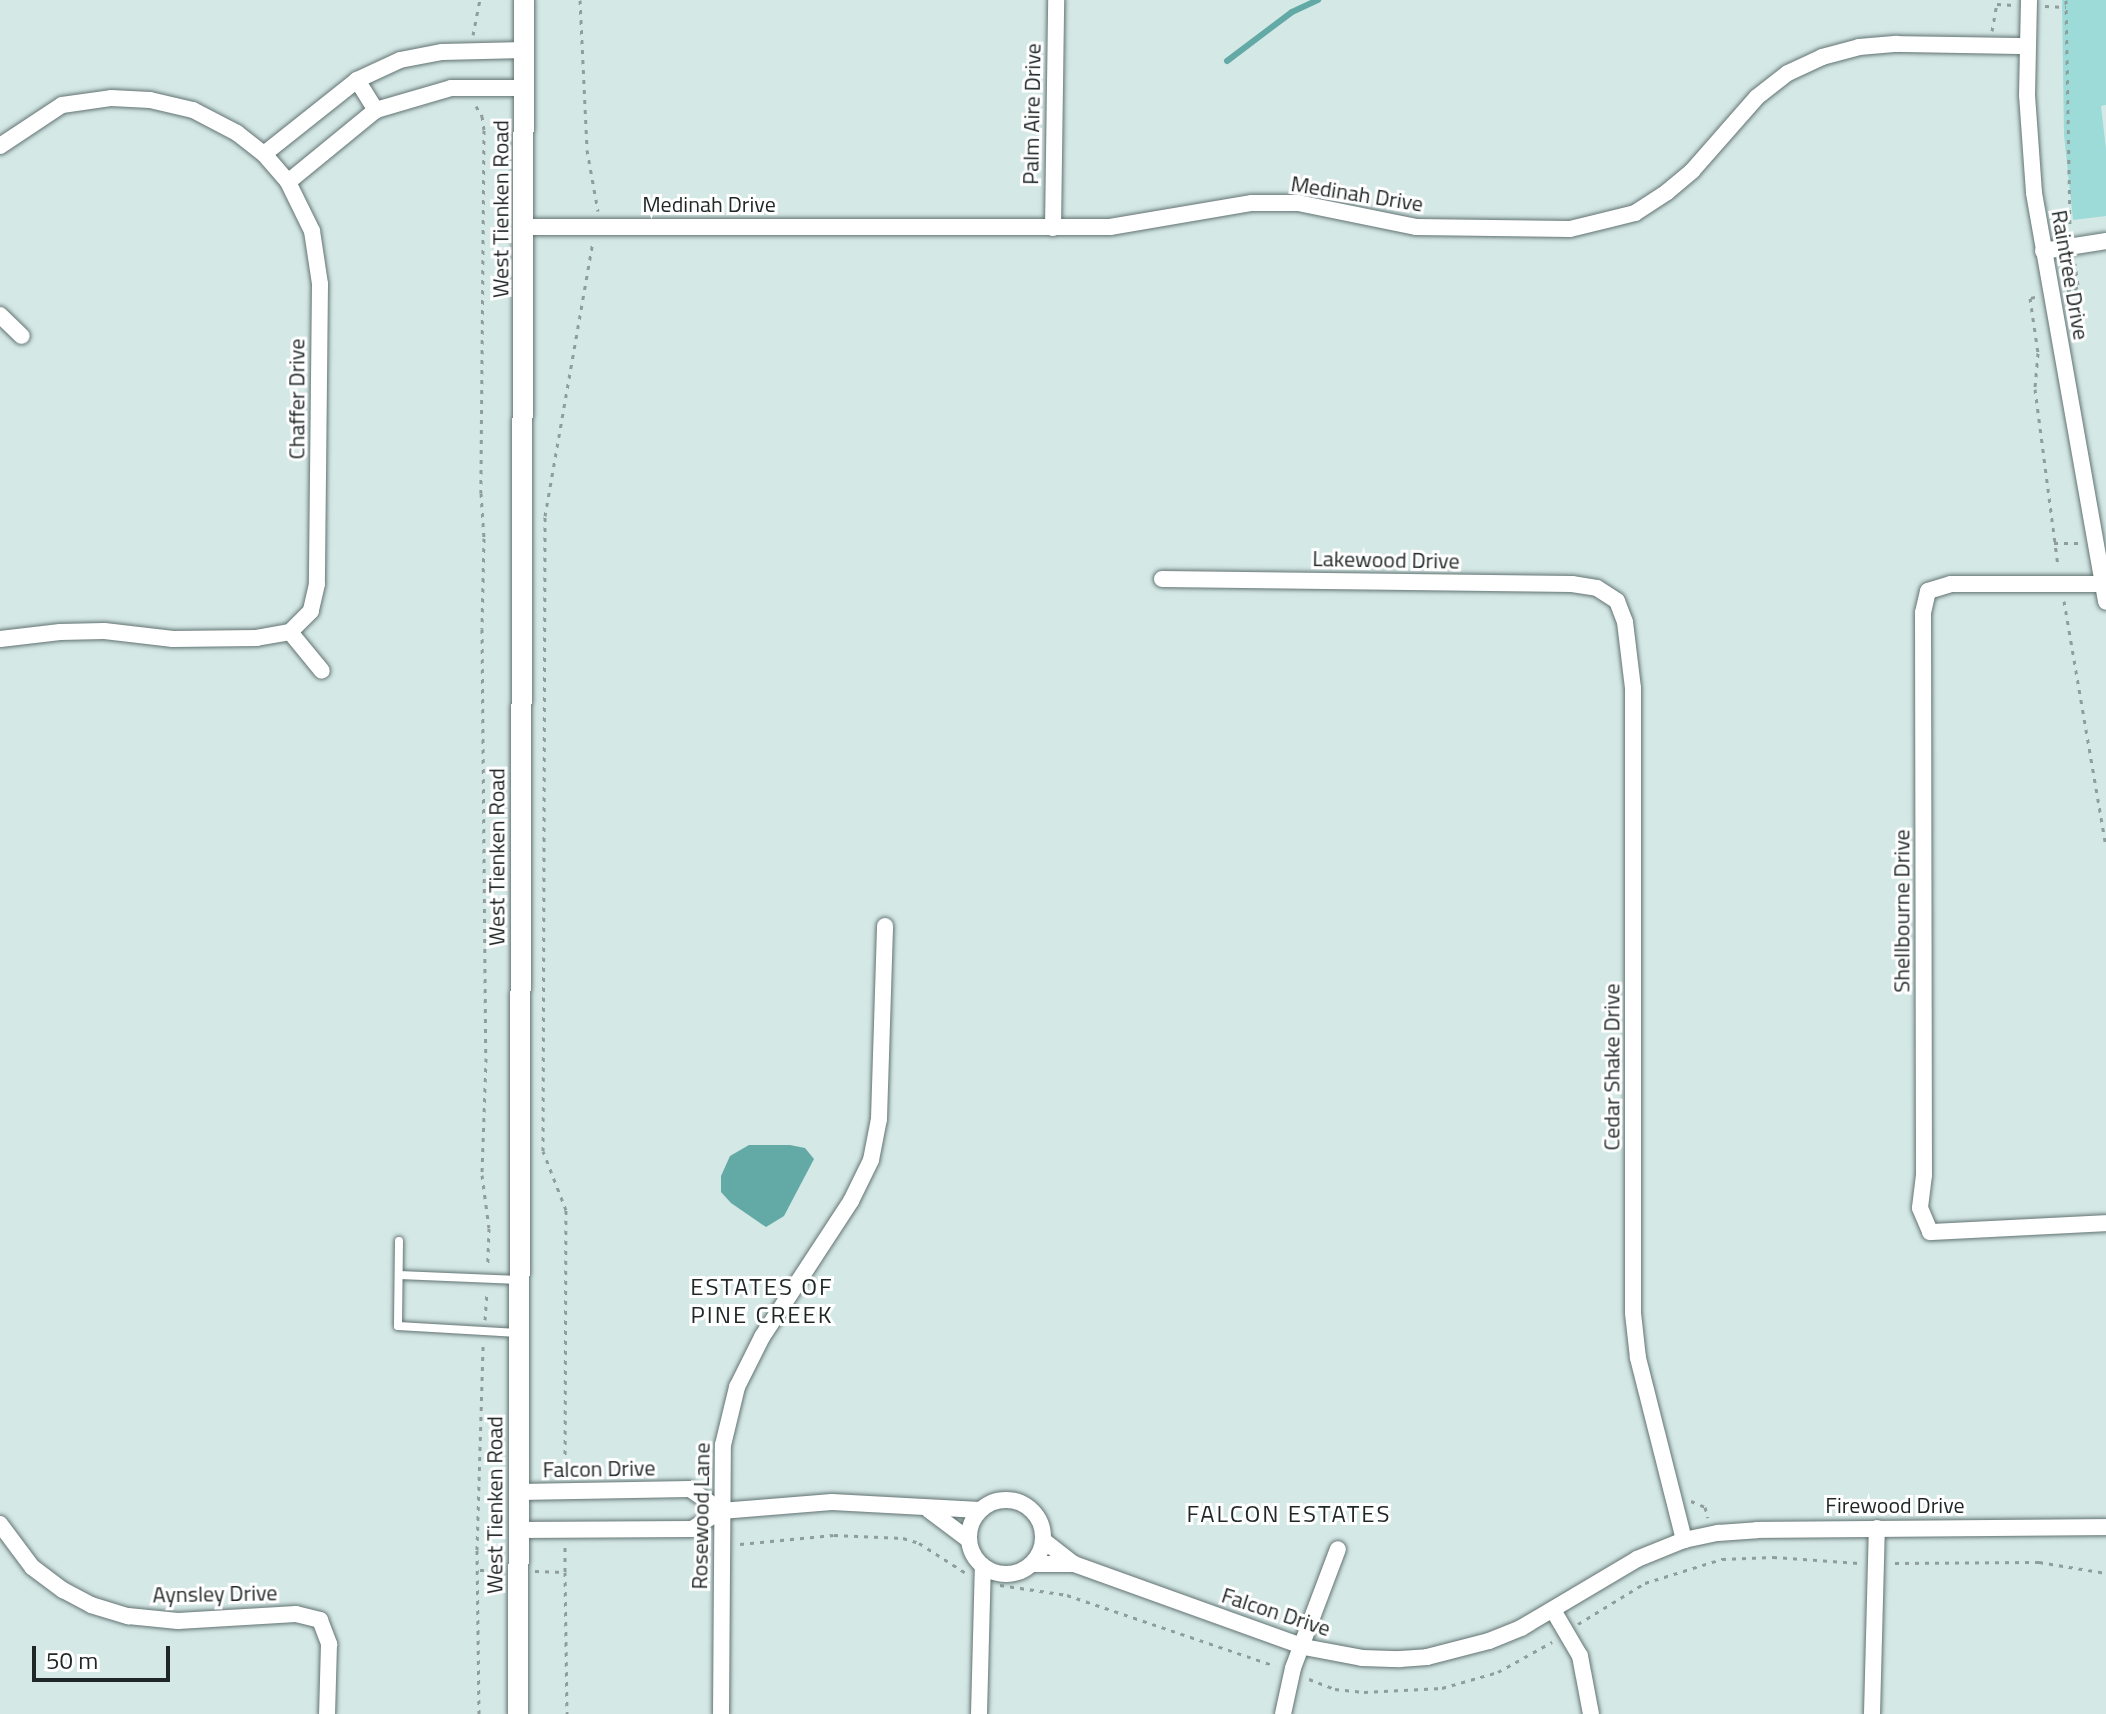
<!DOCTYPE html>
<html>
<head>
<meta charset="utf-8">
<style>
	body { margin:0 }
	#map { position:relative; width:2106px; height:1714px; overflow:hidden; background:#d4e8e6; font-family:"Titillium Web",sans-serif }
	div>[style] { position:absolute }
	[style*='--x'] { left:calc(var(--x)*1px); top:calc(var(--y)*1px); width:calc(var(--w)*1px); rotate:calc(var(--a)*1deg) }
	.green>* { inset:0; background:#9ddbd9 }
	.water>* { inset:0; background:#63a9a6 }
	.stream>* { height:6px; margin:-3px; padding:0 3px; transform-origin:3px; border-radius:3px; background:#63a9a6 }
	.path>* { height:3px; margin-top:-1.5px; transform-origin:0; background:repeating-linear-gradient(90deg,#8f9e9d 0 4px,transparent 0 10px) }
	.roads { filter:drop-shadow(0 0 2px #627372) drop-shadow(0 0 2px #627372) }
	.service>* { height:8px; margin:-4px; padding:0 4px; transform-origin:4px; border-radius:4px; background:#fff }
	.minor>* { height:16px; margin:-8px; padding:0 8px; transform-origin:8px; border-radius:8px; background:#fff }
	.minor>.ring { margin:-8px; padding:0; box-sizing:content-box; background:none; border:16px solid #fff; border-radius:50% }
	.tertiary>* { height:20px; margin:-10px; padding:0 10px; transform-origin:10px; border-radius:10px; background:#fff }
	span { translate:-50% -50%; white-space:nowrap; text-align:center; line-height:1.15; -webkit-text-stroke:6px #fff; paint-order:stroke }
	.street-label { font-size:22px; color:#1f2726 }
	.neighbourhood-label { font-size:24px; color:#1f2726; letter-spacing:2px }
	.scale { position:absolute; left:32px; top:1646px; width:138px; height:36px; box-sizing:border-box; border:4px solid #1f2726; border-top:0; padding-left:10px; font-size:24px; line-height:28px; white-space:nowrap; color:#1f2726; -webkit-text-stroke:6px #fff; paint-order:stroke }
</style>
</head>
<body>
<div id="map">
	<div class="green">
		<i style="clip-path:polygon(2062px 0,2106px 0,2106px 105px,2101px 106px,2106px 149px,2106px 216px,2073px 220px,2064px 135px)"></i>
	</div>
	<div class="water">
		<i style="clip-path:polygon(749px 1145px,790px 1145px,805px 1148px,814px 1159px,784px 1216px,766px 1227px,731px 1203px,721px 1192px,721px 1176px,730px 1156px)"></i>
	</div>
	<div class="stream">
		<i style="--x:1227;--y:61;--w:81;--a:-37"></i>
		<i style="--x:1292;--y:12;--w:29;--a:-25"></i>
	</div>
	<div class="path">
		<i style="--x:580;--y:0;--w:150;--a:87.3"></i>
		<i style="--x:587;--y:150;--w:62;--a:79.8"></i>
		<i style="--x:2066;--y:0;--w:228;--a:89"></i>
		<i style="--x:2045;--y:6;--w:21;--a:3"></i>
		<i style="--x:1992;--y:31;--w:27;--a:-80"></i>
		<i style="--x:1997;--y:4;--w:17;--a:3"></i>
		<i style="--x:473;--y:35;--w:36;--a:-79"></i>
		<i style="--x:476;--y:106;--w:12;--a:59"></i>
		<i style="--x:482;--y:116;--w:14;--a:82"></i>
		<i style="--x:484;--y:130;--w:363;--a:90.5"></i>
		<i style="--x:481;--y:493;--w:45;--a:86.2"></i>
		<i style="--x:484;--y:538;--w:91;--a:91.3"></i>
		<i style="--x:482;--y:629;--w:429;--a:89.5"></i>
		<i style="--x:486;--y:1058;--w:117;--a:92"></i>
		<i style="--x:482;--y:1175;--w:53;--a:82.5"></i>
		<i style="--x:489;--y:1228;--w:36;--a:92"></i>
		<i style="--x:2067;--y:291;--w:8;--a:-7"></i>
		<i style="--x:2075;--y:290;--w:6;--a:-59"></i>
		<i style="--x:2078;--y:285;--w:22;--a:-98"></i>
		<i style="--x:2035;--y:297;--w:5;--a:169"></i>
		<i style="--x:2030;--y:298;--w:56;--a:81.7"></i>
		<i style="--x:2038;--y:353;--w:36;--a:95"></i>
		<i style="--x:2035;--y:389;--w:178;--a:82.6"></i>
		<i style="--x:2054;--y:543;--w:24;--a:0"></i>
		<i style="--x:2064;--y:601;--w:249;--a:80.3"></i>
		<i style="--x:485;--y:1320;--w:28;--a:-86"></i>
		<i style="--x:565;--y:1474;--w:264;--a:-89.8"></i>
		<i style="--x:566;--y:1210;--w:63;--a:-111.3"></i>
		<i style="--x:543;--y:1151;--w:635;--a:-89.82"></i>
		<i style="--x:545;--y:516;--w:278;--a:-80.1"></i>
		<i style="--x:1691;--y:1501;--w:15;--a:23"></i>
		<i style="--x:1705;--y:1507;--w:11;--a:75"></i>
		<i style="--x:740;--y:1544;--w:94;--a:-5.5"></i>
		<i style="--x:834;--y:1535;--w:69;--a:2.5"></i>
		<i style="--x:903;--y:1538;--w:17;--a:17"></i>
		<i style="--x:919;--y:1543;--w:56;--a:32.6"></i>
		<i style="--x:1895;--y:1563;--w:144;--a:-0.4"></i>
		<i style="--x:2039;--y:1562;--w:68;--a:9.3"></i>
		<i style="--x:480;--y:1570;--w:20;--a:0"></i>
		<i style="--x:535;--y:1571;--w:30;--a:2"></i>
		<i style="--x:565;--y:1572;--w:26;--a:-90"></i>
		<i style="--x:565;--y:1572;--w:142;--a:89.2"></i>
		<i style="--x:1000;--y:1585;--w:68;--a:8.5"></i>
		<i style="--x:1067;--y:1595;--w:220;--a:18.8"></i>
		<i style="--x:1578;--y:1624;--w:79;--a:-31.5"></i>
		<i style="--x:1645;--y:1583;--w:81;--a:-17.3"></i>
		<i style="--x:1722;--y:1559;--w:51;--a:-2.2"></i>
		<i style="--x:1773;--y:1557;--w:86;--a:4"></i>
		<i style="--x:1309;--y:1679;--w:28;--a:21"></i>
		<i style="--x:1335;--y:1689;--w:29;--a:6"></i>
		<i style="--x:1364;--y:1692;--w:78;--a:-2.9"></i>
		<i style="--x:1442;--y:1688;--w:58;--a:-15.9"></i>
		<i style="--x:1498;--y:1672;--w:62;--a:-29.1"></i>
		<i style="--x:479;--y:1714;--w:164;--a:-90.7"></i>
		<i style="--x:477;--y:1550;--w:207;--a:-88.3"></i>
	</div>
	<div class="roads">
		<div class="service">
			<i style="--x:399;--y:1241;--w:85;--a:90.7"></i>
			<i style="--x:398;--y:1326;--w:120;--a:3.3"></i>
			<i style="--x:399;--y:1275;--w:120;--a:2.4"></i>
		</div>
		<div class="minor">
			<i style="--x:2029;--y:0;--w:95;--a:91.2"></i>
			<i style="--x:2027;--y:95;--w:98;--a:85.9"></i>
			<i style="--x:2034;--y:193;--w:415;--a:80"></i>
			<i style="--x:357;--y:80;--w:36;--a:58"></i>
			<i style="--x:0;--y:146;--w:74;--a:-33.5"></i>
			<i style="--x:62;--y:105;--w:49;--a:-8.1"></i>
			<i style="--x:111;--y:98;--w:39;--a:3"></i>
			<i style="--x:150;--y:100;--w:44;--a:13.1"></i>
			<i style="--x:193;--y:110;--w:50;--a:27.6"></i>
			<i style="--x:237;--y:133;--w:34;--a:38"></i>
			<i style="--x:264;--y:154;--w:37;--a:49"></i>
			<i style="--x:288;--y:182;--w:55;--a:63.9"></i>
			<i style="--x:312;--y:231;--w:54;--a:81.4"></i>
			<i style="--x:320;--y:284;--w:300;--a:90.6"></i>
			<i style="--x:317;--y:584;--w:28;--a:103"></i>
			<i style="--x:311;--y:611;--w:30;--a:135"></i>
			<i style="--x:290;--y:632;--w:34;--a:170"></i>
			<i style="--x:257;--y:638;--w:84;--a:179.3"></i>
			<i style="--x:173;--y:639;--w:69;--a:-173.4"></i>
			<i style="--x:104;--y:631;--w:44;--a:178.7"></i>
			<i style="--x:60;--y:632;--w:60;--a:173.3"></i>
			<i style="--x:264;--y:154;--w:119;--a:-38.5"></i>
			<i style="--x:357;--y:80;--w:47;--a:-24.9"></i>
			<i style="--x:400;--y:60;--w:43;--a:-10.8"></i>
			<i style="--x:442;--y:52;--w:82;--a:-1.4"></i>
			<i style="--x:288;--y:182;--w:114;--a:-39.3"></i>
			<i style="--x:376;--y:110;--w:78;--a:-16.3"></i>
			<i style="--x:451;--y:88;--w:73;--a:0"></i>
			<i style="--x:525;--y:227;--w:585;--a:0"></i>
			<i style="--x:1110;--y:227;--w:144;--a:-9.6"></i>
			<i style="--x:1252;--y:203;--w:46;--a:0"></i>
			<i style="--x:1298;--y:203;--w:120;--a:11.5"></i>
			<i style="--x:1416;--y:227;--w:154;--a:0.7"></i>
			<i style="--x:1570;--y:229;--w:67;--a:-13.8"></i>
			<i style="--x:1635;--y:213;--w:38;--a:-33"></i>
			<i style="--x:1667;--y:192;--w:33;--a:-40"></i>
			<i style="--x:1692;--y:171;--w:98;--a:-48.7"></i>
			<i style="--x:1757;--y:97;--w:39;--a:-38"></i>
			<i style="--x:1788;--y:73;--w:38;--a:-25"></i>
			<i style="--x:1822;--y:57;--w:38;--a:-15"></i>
			<i style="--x:1859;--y:47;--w:38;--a:-5"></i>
			<i style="--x:1897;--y:44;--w:129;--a:0.9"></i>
			<i style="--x:1053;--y:228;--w:228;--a:-89.2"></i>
			<i style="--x:2043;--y:251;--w:64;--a:-9"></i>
			<i style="--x:0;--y:315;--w:30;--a:44"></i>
			<i style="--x:1162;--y:579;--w:410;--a:0.7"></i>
			<i style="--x:1572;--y:584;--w:25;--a:9"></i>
			<i style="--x:1597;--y:588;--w:24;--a:33"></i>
			<i style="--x:1617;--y:601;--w:22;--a:69"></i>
			<i style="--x:1625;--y:622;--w:66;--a:83.1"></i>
			<i style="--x:1633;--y:688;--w:625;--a:90"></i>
			<i style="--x:1633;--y:1313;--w:45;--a:83.7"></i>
			<i style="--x:1638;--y:1358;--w:188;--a:75.8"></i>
			<i style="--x:2106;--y:584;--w:155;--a:180"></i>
			<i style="--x:1951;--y:584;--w:24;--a:163"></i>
			<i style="--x:1928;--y:591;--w:23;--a:103"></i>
			<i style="--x:1923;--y:613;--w:562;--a:89.9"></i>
			<i style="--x:1924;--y:1175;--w:33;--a:97"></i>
			<i style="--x:1920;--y:1208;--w:26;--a:67"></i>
			<i style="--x:1930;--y:1232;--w:176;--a:-2.9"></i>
			<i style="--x:290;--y:632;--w:50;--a:50.6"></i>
			<i style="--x:519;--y:1492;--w:171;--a:-1"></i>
			<i style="--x:690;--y:1489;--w:38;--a:35"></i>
			<i class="ring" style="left:969px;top:1500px;width:58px;height:58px"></i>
			<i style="--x:929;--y:1510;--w:50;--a:36.9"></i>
			<i style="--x:0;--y:1524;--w:54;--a:53.3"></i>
			<i style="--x:32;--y:1567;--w:39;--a:37"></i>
			<i style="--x:63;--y:1590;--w:32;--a:28"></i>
			<i style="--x:91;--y:1605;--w:39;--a:17"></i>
			<i style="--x:128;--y:1616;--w:50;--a:5.7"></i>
			<i style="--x:178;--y:1621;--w:118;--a:-3.4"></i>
			<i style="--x:296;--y:1614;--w:25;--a:14"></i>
			<i style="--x:320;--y:1620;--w:26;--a:69"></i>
			<i style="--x:329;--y:1644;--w:70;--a:91.6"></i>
			<i style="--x:519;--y:1530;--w:173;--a:-0.3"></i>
			<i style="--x:692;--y:1529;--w:34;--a:-32"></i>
			<i style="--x:721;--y:1511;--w:111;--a:-4.6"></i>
			<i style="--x:832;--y:1502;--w:148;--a:3.1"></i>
			<i style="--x:1043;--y:1540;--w:39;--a:38"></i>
			<i style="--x:1074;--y:1564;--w:245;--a:19.8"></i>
			<i style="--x:1304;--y:1647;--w:59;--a:10.7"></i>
			<i style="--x:1362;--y:1658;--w:38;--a:2"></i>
			<i style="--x:1400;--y:1659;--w:27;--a:-4"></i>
			<i style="--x:1427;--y:1657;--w:64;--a:-14.5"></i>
			<i style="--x:1489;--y:1641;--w:35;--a:-22"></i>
			<i style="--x:1521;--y:1628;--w:135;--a:-30.7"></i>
			<i style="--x:1637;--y:1559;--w:51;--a:-22"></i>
			<i style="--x:1684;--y:1540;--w:35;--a:-12"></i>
			<i style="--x:1718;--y:1533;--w:39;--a:-4"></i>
			<i style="--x:1757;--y:1530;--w:349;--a:-0.5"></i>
			<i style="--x:1032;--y:1564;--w:42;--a:0"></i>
			<i style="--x:1553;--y:1610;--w:53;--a:59.6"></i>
			<i style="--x:1580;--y:1656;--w:59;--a:79.3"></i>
			<i style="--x:721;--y:1714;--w:269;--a:-89.6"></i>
			<i style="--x:723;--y:1445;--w:60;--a:-76.4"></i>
			<i style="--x:737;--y:1387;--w:56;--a:-63.4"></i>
			<i style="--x:762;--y:1337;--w:163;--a:-56.8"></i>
			<i style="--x:851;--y:1201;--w:46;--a:-64"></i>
			<i style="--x:871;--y:1160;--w:42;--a:-79"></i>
			<i style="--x:879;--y:1119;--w:193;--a:-88.2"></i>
			<i style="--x:979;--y:1714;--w:148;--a:-88.5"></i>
			<i style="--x:1283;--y:1714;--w:47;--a:-77.7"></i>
			<i style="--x:1293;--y:1668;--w:127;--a:-69.3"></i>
			<i style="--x:1872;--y:1714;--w:186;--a:-88.5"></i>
		</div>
		<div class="tertiary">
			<i style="--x:518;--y:1714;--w:1714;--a:-89.8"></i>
		</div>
	</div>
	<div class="street-label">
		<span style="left:1032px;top:114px;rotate:-89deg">Palm Aire Drive</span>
		<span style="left:1357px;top:194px;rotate:9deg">Medinah Drive</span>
		<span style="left:709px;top:205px">Medinah Drive</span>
		<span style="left:501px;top:209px;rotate:-90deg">West Tienken Road</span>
		<span style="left:2070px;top:275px;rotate:80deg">Raintree Drive</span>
		<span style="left:297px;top:399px;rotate:-90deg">Chaffer Drive</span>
		<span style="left:1386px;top:560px;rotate:1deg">Lakewood Drive</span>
		<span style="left:497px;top:857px;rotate:-90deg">West Tienken Road</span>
		<span style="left:1902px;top:911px;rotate:-90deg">Shellbourne Drive</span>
		<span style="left:1612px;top:1067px;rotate:-90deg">Cedar Shake Drive</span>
		<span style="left:599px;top:1469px;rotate:-1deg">Falcon Drive</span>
		<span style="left:495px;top:1505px;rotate:-90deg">West Tienken Road</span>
		<span style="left:1895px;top:1506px">Firewood Drive</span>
		<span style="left:701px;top:1516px;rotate:-89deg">Rosewood Lane</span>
		<span style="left:215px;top:1594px;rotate:-1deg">Aynsley Drive</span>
		<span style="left:1276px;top:1612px;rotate:18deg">Falcon Drive</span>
	</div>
	<div class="neighbourhood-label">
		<span style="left:762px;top:1301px">ESTATES OF<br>PINE CREEK</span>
		<span style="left:1289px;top:1514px">FALCON ESTATES</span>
	</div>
	<div class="scale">50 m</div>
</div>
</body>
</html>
